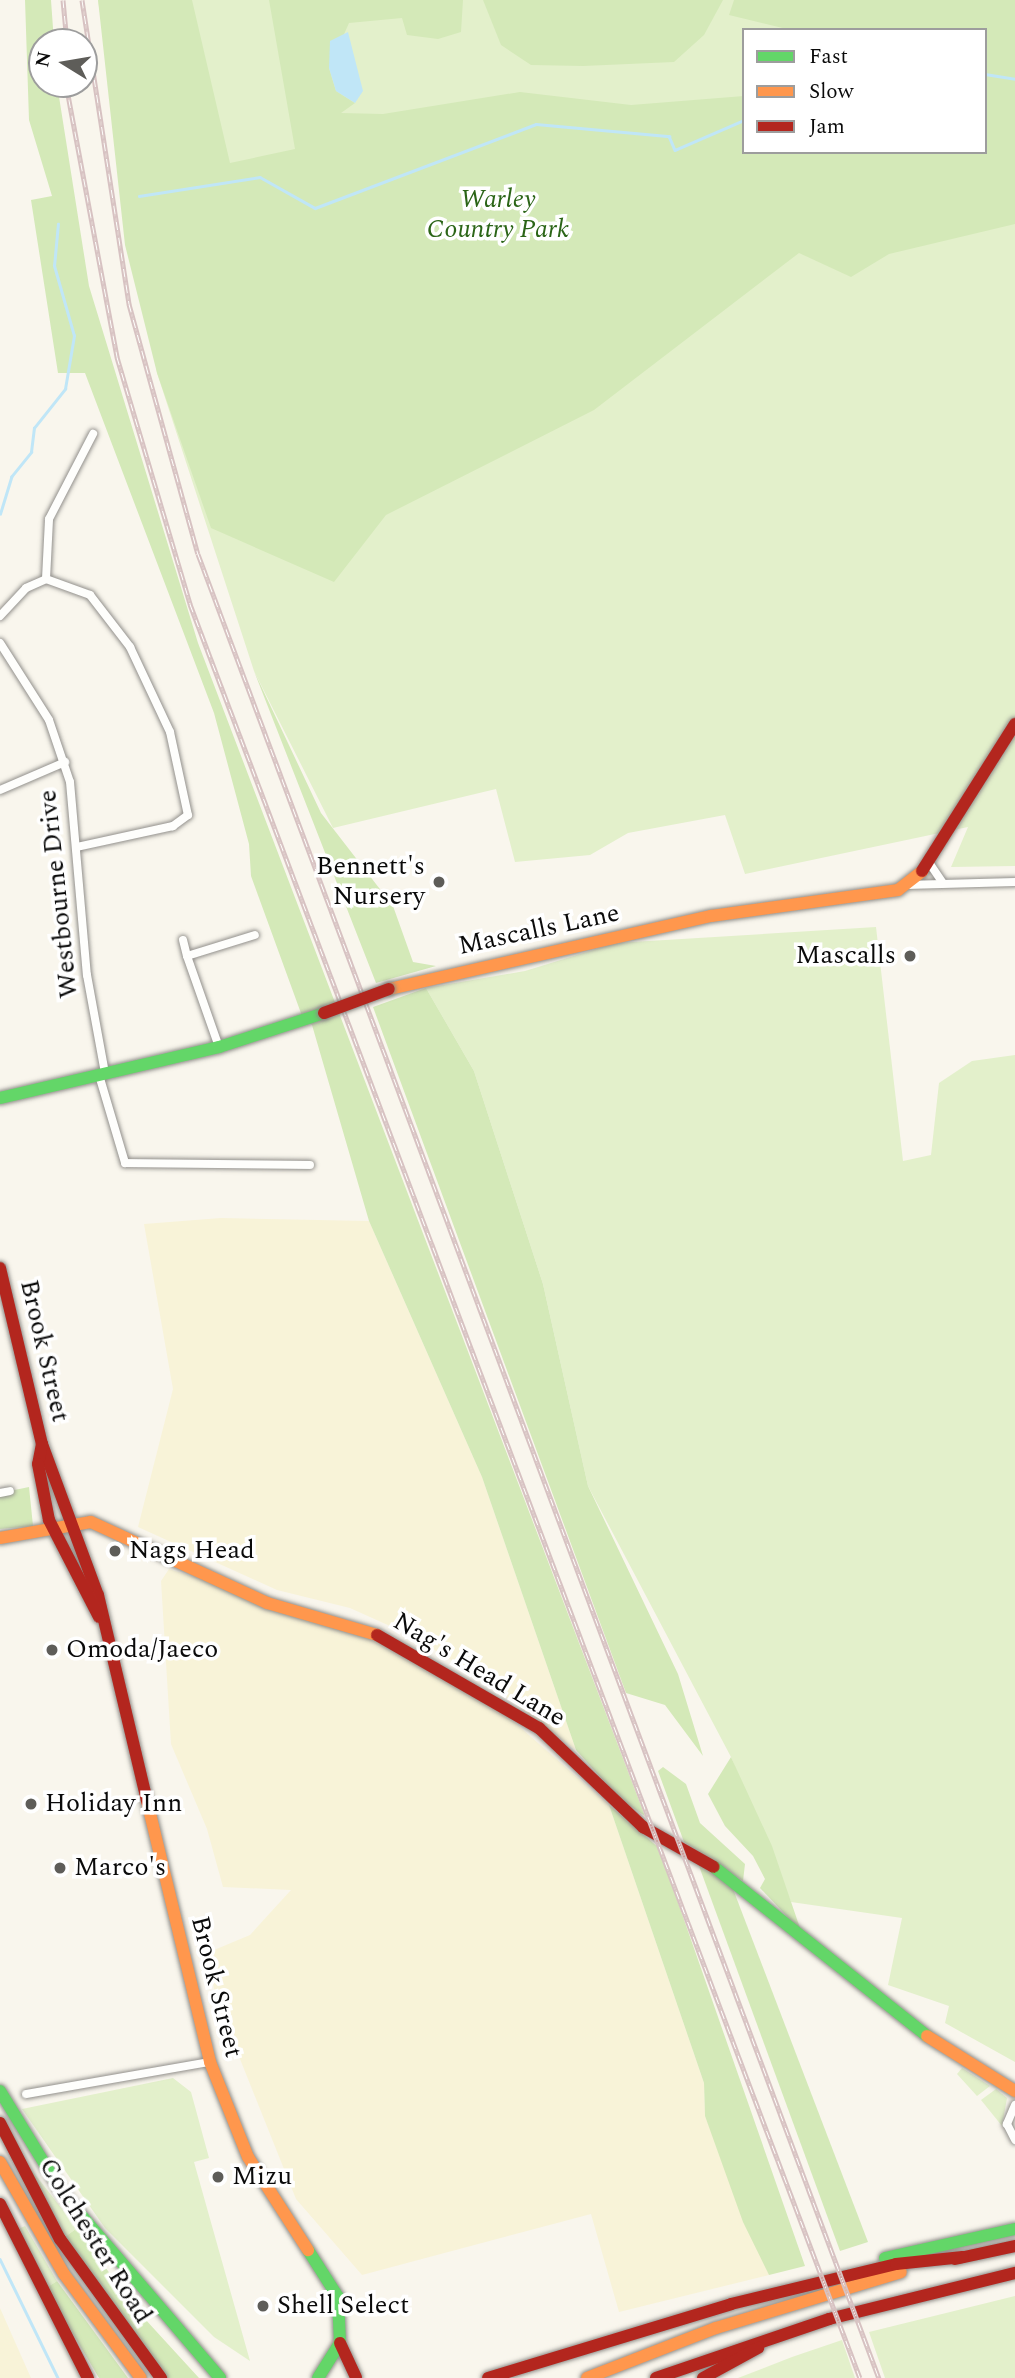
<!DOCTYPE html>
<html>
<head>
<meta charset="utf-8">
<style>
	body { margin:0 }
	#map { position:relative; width:1015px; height:2378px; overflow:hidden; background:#f9f6ed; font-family:Spectral,serif }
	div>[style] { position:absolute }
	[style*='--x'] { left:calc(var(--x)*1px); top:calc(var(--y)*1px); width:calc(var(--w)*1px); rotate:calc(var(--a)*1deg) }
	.farmland>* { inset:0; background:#f8f3d8 }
	.green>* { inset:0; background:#e3f0cb }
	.forest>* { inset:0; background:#d4e9b8 }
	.water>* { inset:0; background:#c0e6f7 }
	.stream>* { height:2.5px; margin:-1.25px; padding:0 1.25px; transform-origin:1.25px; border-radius:1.25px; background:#c0e6f7 }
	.roads { filter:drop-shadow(0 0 2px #92908c) drop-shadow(0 0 2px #92908c) }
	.street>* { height:8px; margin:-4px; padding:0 4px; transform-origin:4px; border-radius:4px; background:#fefefc }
	.fast>* { height:12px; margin:-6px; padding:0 6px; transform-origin:6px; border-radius:6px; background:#63d668 }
	.slow>* { height:12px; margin:-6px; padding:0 6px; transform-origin:6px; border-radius:6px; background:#ff974d }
	.jam>* { height:12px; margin:-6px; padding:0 6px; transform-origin:6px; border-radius:6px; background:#b3261e }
	.rail>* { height:5px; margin-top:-2.5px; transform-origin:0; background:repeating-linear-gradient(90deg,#fff 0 8px,#d7c2c2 0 16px); box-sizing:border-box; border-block:2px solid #d7c2c2 }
	.bridges { filter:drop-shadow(0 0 2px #888783) drop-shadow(0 0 2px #888783) }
	.jam-bridge>* { height:12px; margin:-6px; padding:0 6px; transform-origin:6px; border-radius:6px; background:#b3261e }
	.dots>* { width:19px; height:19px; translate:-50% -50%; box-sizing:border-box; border:4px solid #fff; border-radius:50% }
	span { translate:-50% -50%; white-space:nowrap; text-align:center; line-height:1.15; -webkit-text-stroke:7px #fff; paint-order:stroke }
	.park-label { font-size:26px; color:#2b6517; font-style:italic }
	.poi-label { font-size:26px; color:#0a0a0a }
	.right { translate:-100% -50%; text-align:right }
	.left { translate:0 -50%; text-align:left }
	.street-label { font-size:26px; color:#0a0a0a }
	.legend { position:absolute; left:742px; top:28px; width:245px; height:126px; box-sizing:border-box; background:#fff; border:2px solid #9d9d9d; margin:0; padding:9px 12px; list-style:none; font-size:21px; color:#0a0a0a }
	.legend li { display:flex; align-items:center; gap:14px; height:35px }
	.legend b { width:35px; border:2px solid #9d9d9d }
	.north { position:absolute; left:28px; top:28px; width:70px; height:70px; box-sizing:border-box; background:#fff; border:2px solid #9d9d9d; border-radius:50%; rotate:281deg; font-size:19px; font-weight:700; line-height:28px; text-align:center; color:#0a0a0a }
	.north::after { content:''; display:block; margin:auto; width:24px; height:32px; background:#5e5d59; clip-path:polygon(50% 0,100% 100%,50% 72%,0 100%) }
</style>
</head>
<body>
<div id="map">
	<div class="farmland">
		<i style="clip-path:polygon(221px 1218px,369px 1221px,482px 1477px,576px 1750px,484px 1680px,410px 1635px,350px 1608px,277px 1590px,138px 1527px,173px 1389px,144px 1224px)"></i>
		<i style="clip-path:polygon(169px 1569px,362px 1631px,406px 1654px,507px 1716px,609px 1805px,704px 2083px,705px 2116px,769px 2275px,619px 2312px,591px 2214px,362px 2275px,296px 2199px,216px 1999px,207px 1953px,250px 1935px,291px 1890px,223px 1887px,207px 1829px,171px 1744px,161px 1581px)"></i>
		<i style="clip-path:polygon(0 2308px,31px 2378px,0 2378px)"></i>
	</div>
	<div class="green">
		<i style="clip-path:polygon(evenodd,98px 0,1015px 0,1015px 866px,951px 867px,968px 827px,745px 874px,725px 815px,628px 833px,590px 855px,515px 862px,496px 789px,333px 828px,254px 671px,157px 373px,98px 0,744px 30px,985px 30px,985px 152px,744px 152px,744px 30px)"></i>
		<i style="clip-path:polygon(876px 927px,903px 1161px,931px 1155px,939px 1083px,972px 1061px,1015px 1055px,1015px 2062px,945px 2023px,949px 2006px,888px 1985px,902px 1918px,791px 1902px,731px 1757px,588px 1486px,543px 1284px,474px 1071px,426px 988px,525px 971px,616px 943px)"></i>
		<i style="clip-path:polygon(962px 2068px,990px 2086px,977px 2096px,957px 2074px)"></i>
		<i style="clip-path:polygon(173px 2078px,191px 2092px,209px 2158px,194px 2162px,250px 2361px,214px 2337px,105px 2228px,22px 2109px)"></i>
		<i style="clip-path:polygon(996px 2089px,1007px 2098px,1002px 2126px,981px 2100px)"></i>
		<i style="clip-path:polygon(26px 2163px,77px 2228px,65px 2237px)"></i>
		<i style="clip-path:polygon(25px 2226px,57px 2281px,46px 2288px,18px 2229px)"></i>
		<i style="clip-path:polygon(1015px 2296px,1015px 2378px,885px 2378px,869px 2332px)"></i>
		<i style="clip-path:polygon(842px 2340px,855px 2378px,738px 2378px,792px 2357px)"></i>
	</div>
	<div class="forest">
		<i style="clip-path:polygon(25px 0,51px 0,54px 42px,42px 42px,42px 84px,57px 84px,89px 286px,198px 643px,645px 1816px,621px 1800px,576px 1750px,482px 1477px,369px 1221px,312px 1025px,302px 1016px,251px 876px,249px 844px,214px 713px,85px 373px,58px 373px,31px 200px,52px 196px,29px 120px)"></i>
		<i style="clip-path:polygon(98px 0,192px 0,230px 163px,295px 149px,269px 0,463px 0,461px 32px,438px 39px,407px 35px,402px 18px,349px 23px,329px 68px,336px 91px,355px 103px,341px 113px,383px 114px,520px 92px,631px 105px,744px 96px,744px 152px,985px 152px,985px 30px,791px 30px,729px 15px,734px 0,1015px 0,1015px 224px,889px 254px,851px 277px,799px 253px,594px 410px,386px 515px,334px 582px,211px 528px,157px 373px,125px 245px)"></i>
		<i style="clip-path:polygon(483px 0,723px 0,704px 35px,674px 62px,583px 66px,531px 65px,501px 45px)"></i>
		<i style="clip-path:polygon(254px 671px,321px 813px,393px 906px,413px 962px,436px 966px,376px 983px)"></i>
		<i style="clip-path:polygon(426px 988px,474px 1071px,543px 1284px,588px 1486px,678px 1674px,703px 1756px,665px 1705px,626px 1693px,373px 1007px)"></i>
		<i style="clip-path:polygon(29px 1487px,33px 1526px,0 1529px,0 1493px)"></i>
		<i style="clip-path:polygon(731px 1757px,772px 1846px,801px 1931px,760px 1888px,765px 1879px,753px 1856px,725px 1826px,708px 1794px)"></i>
		<i style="clip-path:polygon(663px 1767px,686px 1784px,700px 1823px,745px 1864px,743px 1881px,684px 1842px,658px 1771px)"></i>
		<i style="clip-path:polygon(609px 1805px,659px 1848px,805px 2266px,769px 2275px,743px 2222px,705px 2116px,704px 2083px)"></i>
		<i style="clip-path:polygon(695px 1855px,733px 1889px,868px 2242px,840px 2251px)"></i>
		<i style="clip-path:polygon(77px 2228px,134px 2307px,199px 2378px,167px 2378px,65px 2237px)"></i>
		<i style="clip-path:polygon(57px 2281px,128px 2378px,99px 2378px,46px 2288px)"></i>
	</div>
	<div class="water">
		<i style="clip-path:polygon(348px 32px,363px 91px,355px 103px,336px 91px,329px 68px,330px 41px)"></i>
	</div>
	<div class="stream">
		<i style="--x:985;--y:74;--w:30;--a:9"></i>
		<i style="--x:139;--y:196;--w:122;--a:-8.9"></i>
		<i style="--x:260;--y:177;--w:63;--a:29.4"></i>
		<i style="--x:315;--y:208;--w:236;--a:-20.8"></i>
		<i style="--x:536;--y:124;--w:134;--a:5.2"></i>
		<i style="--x:669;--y:136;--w:15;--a:67"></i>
		<i style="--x:675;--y:150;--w:75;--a:-23.5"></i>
		<i style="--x:0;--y:514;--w:39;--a:-73"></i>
		<i style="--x:11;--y:477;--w:32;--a:-51"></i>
		<i style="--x:31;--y:452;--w:24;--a:-83"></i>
		<i style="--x:34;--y:428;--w:50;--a:-51.5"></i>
		<i style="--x:65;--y:389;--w:54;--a:-80.4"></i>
		<i style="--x:74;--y:336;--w:73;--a:-105.9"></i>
		<i style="--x:54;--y:266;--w:42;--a:-84.6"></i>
		<i style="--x:0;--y:2259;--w:132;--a:64"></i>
	</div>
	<div class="roads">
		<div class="street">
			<i style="--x:46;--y:579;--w:60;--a:-87.1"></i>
			<i style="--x:49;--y:519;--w:96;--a:-62.6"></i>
			<i style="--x:0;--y:616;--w:38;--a:-47"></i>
			<i style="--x:26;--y:588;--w:22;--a:-24"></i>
			<i style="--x:46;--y:579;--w:47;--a:20"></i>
			<i style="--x:90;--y:595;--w:66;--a:52.4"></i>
			<i style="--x:130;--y:647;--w:94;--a:64.8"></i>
			<i style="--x:170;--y:732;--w:85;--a:77.8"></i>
			<i style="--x:188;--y:815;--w:19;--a:144"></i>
			<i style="--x:173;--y:826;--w:98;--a:167.7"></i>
			<i style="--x:0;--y:643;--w:91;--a:57.5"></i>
			<i style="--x:49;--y:720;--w:65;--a:71.3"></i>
			<i style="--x:70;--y:782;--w:194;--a:85"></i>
			<i style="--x:87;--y:975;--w:100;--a:79.6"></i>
			<i style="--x:0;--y:790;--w:71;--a:-23.3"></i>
			<i style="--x:930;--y:864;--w:23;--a:56"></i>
			<i style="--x:906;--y:885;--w:109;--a:-1.6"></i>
			<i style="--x:183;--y:940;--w:16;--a:76"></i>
			<i style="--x:219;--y:1047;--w:96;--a:-109.4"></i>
			<i style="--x:187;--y:956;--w:71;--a:-17.2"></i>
			<i style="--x:99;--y:1075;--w:92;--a:73.5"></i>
			<i style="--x:125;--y:1163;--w:185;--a:0.6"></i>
			<i style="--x:0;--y:1493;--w:10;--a:-11"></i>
			<i style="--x:26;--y:2094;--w:187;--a:-9.9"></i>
			<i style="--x:1015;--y:2105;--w:21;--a:113"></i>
			<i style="--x:1007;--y:2124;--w:18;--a:63"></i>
		</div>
		<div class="fast">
			<i style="--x:0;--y:1098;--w:225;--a:-13.1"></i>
			<i style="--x:219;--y:1047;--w:110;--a:-17.9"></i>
			<i style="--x:714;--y:1867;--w:272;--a:38.4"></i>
			<i style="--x:0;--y:2091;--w:121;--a:58.5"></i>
			<i style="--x:63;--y:2194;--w:242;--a:49.5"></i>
			<i style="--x:308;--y:2250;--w:56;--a:57.4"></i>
			<i style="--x:338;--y:2297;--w:46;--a:87.5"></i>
			<i style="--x:340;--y:2343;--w:41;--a:122.2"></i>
			<i style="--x:885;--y:2258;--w:133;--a:-12.6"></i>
		</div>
		<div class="slow">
			<i style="--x:389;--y:989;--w:330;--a:-12.8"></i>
			<i style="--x:711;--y:916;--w:189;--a:-7.9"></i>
			<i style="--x:898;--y:890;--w:31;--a:-38"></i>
			<i style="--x:0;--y:1538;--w:92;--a:-10"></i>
			<i style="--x:91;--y:1522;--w:194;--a:24.7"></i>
			<i style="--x:267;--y:1603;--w:115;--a:16.2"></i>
			<i style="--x:147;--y:1801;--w:268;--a:76.4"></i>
			<i style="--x:210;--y:2062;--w:102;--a:68.2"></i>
			<i style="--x:248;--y:2157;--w:111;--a:57.2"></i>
			<i style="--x:927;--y:2036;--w:104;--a:32"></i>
			<i style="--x:0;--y:2162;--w:129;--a:60.3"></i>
			<i style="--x:64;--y:2274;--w:129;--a:53.5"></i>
			<i style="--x:587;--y:2378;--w:138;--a:-21.2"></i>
			<i style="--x:716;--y:2328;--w:193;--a:-16.8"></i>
		</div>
		<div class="jam">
			<i style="--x:922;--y:871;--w:174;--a:-57.7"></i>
			<i style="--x:0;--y:1268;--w:181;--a:76.6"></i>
			<i style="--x:42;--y:1444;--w:161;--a:69.7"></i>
			<i style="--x:98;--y:1595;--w:212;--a:76.6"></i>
			<i style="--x:42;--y:1444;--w:20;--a:101"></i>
			<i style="--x:38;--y:1464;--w:57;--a:78.9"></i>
			<i style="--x:49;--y:1520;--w:109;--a:62.7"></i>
			<i style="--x:377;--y:1635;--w:187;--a:29.9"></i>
			<i style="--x:539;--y:1728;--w:144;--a:43.6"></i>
			<i style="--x:643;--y:1827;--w:81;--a:29.4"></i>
			<i style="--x:0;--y:2123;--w:131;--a:62.7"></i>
			<i style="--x:60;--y:2239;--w:172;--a:54"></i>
			<i style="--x:0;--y:2204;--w:195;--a:63.2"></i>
			<i style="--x:955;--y:2259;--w:61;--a:-12.2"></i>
			<i style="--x:340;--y:2343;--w:38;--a:65"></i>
			<i style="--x:488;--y:2378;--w:254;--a:-16.9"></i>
			<i style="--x:731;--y:2304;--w:170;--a:-13.6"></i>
			<i style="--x:896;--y:2264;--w:67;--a:-6"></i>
			<i style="--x:656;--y:2378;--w:183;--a:-18.8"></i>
			<i style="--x:829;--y:2319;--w:192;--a:-13.9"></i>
			<i style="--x:703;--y:2378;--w:63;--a:-28.6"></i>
		</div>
	</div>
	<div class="rail">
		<i style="--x:63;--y:0;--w:42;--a:84.6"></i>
		<i style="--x:82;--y:0;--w:308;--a:81.2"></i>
		<i style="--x:129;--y:304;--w:259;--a:74.6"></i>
		<i style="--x:198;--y:554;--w:1947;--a:69.53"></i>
		<i style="--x:66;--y:84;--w:278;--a:79.4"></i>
		<i style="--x:117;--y:357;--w:258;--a:73.5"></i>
		<i style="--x:190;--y:604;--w:1896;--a:69.31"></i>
	</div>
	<div class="bridges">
		<div class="jam-bridge">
			<i style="--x:324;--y:1013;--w:69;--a:-20.3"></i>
		</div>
	</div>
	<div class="dots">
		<i style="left:439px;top:882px;background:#5e5d59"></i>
		<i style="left:910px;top:956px;background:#5e5d59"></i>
		<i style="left:115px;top:1551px;background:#5e5d59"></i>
		<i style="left:52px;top:1650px;background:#5e5d59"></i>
		<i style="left:31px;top:1804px;background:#5e5d59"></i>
		<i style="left:60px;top:1868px;background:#5e5d59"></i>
		<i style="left:218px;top:2177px;background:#5e5d59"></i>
		<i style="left:263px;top:2306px;background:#5e5d59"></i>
	</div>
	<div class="park-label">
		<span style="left:498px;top:215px">Warley<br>Country Park</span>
	</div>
	<div class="poi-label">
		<span class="right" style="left:425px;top:882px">Bennett's<br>Nursery</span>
		<span class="right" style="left:896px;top:956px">Mascalls</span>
		<span class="left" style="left:129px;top:1551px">Nags Head</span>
		<span class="left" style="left:66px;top:1650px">Omoda/Jaeco</span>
		<span class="left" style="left:45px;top:1804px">Holiday Inn</span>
		<span class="left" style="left:74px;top:1868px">Marco's</span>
		<span class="left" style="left:232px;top:2177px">Mizu</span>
		<span class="left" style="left:277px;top:2306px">Shell Select</span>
	</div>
	<div class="street-label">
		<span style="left:59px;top:894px;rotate:-96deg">Westbourne Drive</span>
		<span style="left:539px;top:930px;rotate:-12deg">Mascalls Lane</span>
		<span style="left:44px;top:1351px;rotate:77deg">Brook Street</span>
		<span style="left:479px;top:1670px;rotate:31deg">Nag's Head Lane</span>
		<span style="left:216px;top:1987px;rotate:76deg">Brook Street</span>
		<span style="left:95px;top:2241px;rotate:58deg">Colchester Road</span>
	</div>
	<ul class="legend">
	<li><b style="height:9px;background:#63d668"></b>Fast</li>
	<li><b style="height:9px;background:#ff974d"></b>Slow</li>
	<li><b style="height:9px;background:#b3261e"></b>Jam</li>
	</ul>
	<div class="north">N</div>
</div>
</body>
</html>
